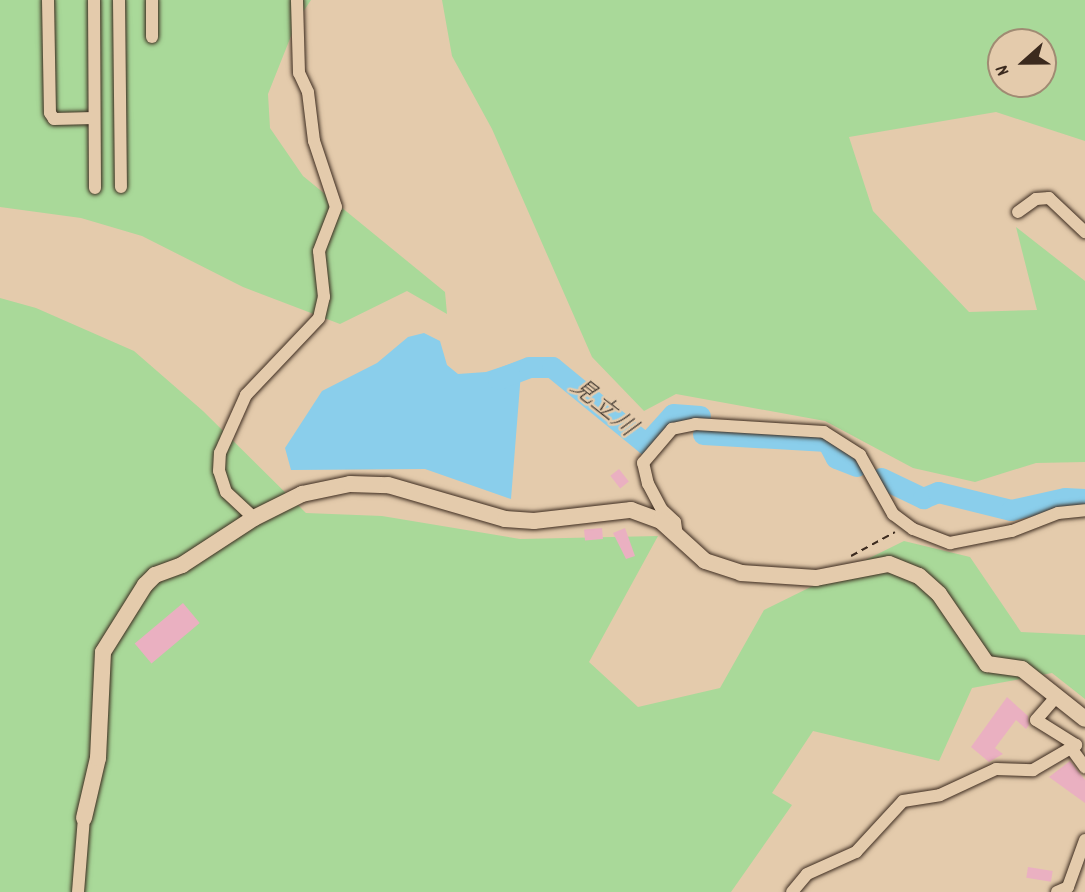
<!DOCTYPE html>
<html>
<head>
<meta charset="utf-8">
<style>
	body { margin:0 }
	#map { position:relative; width:1085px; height:892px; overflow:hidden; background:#e4cbac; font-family:Dekko,"Klee One",sans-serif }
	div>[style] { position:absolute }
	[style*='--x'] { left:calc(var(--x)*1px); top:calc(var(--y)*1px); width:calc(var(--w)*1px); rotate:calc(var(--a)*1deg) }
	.green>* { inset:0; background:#a9d999 }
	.water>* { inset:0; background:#8aceeb }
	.river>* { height:21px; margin:-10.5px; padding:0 10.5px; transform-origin:10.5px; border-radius:10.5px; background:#8aceeb }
	.building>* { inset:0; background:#eab0c1; transform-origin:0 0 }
	.path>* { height:2px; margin-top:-1px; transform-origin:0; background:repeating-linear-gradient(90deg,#3b2a1e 0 7px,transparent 0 12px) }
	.roads { filter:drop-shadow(0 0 2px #3b2a1e) drop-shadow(0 0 2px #3b2a1e) }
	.street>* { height:12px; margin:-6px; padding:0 6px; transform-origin:6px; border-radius:6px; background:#e4cbac }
	.secondary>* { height:16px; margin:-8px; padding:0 8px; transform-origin:8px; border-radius:8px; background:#e4cbac }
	span { translate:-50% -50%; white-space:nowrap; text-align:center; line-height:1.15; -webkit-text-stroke:5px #e4cbac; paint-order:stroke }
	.water-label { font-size:26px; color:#433a32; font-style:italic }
	.north { position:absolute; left:987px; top:28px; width:70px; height:70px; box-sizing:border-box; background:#e4cbac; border:2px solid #a08b73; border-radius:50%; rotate:249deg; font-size:19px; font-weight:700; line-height:28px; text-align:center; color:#3b2a1e }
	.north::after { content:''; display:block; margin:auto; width:24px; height:32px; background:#3b2a1e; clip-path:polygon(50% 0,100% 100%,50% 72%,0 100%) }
</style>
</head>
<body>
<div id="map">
	<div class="green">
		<i style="clip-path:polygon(0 0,311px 0,297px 21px,268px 94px,270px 128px,303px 176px,445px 292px,447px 314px,407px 291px,340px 324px,243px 287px,142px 236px,81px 218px,0 207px)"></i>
		<i style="clip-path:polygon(evenodd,442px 0,1085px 0,1085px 141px,996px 112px,849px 137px,873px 211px,969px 312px,1037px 310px,1016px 227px,1085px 281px,1085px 462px,1036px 463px,975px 482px,913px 468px,825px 421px,676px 394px,644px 411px,592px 357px,492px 129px,452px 56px,442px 0,1001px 42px,1043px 42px,1043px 84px,1001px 84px,1001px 42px)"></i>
		<i style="clip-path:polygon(0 298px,36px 308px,134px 351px,203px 411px,306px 513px,382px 516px,520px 539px,658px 536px,589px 662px,638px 707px,720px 688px,764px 610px,904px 541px,970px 557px,1021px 632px,1085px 635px,1085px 699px,1052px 673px,972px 688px,939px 761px,813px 731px,772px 793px,792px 805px,731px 892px,0 892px)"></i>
	</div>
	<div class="water">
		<i style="clip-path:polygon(424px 333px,440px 341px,447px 365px,458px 374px,486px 372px,522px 360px,511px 499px,425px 469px,291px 470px,285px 448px,322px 391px,377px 363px,408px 337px)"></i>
	</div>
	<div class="river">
		<i style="--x:498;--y:379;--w:33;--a:-21"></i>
		<i style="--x:529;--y:367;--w:23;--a:0"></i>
		<i style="--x:552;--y:367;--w:122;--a:39.3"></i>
		<i style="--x:646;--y:444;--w:40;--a:-48"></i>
		<i style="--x:673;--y:414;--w:27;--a:4"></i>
		<i style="--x:703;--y:434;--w:124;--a:3.2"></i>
		<i style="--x:827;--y:441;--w:19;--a:62"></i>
		<i style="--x:836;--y:458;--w:22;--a:21"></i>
		<i style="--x:881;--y:478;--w:47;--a:25.5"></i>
		<i style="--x:923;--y:498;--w:16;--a:-22"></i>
		<i style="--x:938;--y:492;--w:75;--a:13.9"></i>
		<i style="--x:1011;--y:510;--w:55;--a:-12.5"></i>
		<i style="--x:1065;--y:498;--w:20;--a:3"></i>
	</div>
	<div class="building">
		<i style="left:619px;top:469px;width:16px;height:11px;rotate:52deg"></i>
		<i style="left:602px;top:528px;width:11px;height:18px;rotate:85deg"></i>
		<i style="clip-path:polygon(625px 528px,635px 556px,626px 559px,613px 533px)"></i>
		<i style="left:183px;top:603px;width:26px;height:63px;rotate:50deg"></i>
		<i style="clip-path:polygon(1007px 697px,1028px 716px,1029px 725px,1026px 729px,1016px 720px,995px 748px,1003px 754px,989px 762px,971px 747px)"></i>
		<i style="clip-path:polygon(1070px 761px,1085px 780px,1085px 803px,1049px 777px)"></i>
		<i style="left:1028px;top:867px;width:25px;height:11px;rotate:9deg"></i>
	</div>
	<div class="path">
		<i style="--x:851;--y:556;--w:50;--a:-28.6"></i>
	</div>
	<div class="roads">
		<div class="street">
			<i style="--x:48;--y:0;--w:113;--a:89"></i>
			<i style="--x:50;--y:113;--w:7;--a:56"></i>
			<i style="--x:54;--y:119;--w:40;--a:-1.4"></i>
			<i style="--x:94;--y:0;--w:188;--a:89.7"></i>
			<i style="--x:119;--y:0;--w:187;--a:89.4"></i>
			<i style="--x:152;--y:37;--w:37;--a:-90"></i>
			<i style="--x:1018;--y:212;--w:22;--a:-36"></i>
			<i style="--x:1036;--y:199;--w:13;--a:-4"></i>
			<i style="--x:1049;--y:198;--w:50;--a:43.4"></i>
			<i style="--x:254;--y:518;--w:38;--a:-137"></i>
			<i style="--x:226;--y:492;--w:22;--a:-108"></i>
			<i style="--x:219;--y:471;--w:18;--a:-87"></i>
			<i style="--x:220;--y:453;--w:64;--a:-65.9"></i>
			<i style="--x:246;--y:395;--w:106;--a:-46.5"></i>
			<i style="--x:319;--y:318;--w:22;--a:-77"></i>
			<i style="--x:324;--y:297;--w:46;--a:-96.2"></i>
			<i style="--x:319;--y:251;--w:47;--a:-68.9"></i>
			<i style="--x:336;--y:207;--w:70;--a:-108.4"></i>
			<i style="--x:314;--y:141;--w:49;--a:-97"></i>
			<i style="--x:308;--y:92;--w:21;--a:-115"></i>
			<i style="--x:299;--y:73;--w:73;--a:-91.6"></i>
			<i style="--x:677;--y:536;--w:14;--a:-98"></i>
			<i style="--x:675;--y:522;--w:18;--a:-137"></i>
			<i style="--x:662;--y:510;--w:30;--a:-118"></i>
			<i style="--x:648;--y:484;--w:22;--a:-103"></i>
			<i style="--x:643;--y:463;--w:45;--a:-49.5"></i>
			<i style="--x:672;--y:429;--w:24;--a:-12"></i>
			<i style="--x:695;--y:424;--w:129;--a:3.5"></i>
			<i style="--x:824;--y:432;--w:43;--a:32.6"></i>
			<i style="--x:860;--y:455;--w:68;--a:60.8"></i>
			<i style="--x:893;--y:514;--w:25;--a:37"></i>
			<i style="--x:913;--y:529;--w:40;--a:21"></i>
			<i style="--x:950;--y:543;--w:63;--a:-11"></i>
			<i style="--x:1012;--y:531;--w:49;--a:-21.4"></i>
			<i style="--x:1058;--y:513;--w:27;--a:-6"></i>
			<i style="--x:1071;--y:748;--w:24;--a:54"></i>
			<i style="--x:78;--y:892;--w:74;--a:-85.4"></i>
			<i style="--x:792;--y:892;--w:23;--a:-50"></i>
			<i style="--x:807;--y:874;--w:54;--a:-24.2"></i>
			<i style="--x:856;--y:852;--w:69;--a:-47.3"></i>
			<i style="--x:903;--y:801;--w:37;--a:-9"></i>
			<i style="--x:940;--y:795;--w:62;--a:-24.9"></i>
			<i style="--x:996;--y:769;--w:37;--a:2"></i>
			<i style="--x:1033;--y:770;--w:50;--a:-30.2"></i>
			<i style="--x:1076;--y:745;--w:47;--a:-148"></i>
			<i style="--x:1036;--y:720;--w:32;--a:-49"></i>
			<i style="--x:1057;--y:892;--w:12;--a:-24"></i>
			<i style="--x:1068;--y:887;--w:50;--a:-70.1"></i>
		</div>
		<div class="secondary">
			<i style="--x:84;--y:818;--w:62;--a:-76.9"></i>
			<i style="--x:98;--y:758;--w:106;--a:-87.3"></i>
			<i style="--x:103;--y:652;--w:79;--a:-57.9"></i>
			<i style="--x:145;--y:585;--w:14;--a:-45"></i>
			<i style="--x:155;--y:575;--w:29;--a:-20"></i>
			<i style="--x:182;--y:565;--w:86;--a:-33.1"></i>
			<i style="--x:254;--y:518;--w:54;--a:-26.6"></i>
			<i style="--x:302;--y:494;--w:49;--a:-11.8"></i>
			<i style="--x:350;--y:484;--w:38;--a:2"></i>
			<i style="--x:388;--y:485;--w:122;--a:16.2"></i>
			<i style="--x:505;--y:519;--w:29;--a:4"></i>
			<i style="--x:534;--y:521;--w:98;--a:-6.5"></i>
			<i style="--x:631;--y:510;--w:32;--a:20"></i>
			<i style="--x:661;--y:521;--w:59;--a:42.3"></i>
			<i style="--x:705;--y:561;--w:38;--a:18"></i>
			<i style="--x:741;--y:573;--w:75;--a:3.8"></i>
			<i style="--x:816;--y:578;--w:74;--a:-10.9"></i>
			<i style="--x:889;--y:564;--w:32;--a:22"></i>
			<i style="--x:919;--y:576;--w:27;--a:42"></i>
			<i style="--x:939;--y:594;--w:85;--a:55.6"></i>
			<i style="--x:987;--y:664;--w:35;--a:8"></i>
			<i style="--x:1022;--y:669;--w:80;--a:38.4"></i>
		</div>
	</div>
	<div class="water-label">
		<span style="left:603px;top:409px;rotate:40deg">見立川</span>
	</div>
	<div class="north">N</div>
</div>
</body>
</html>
